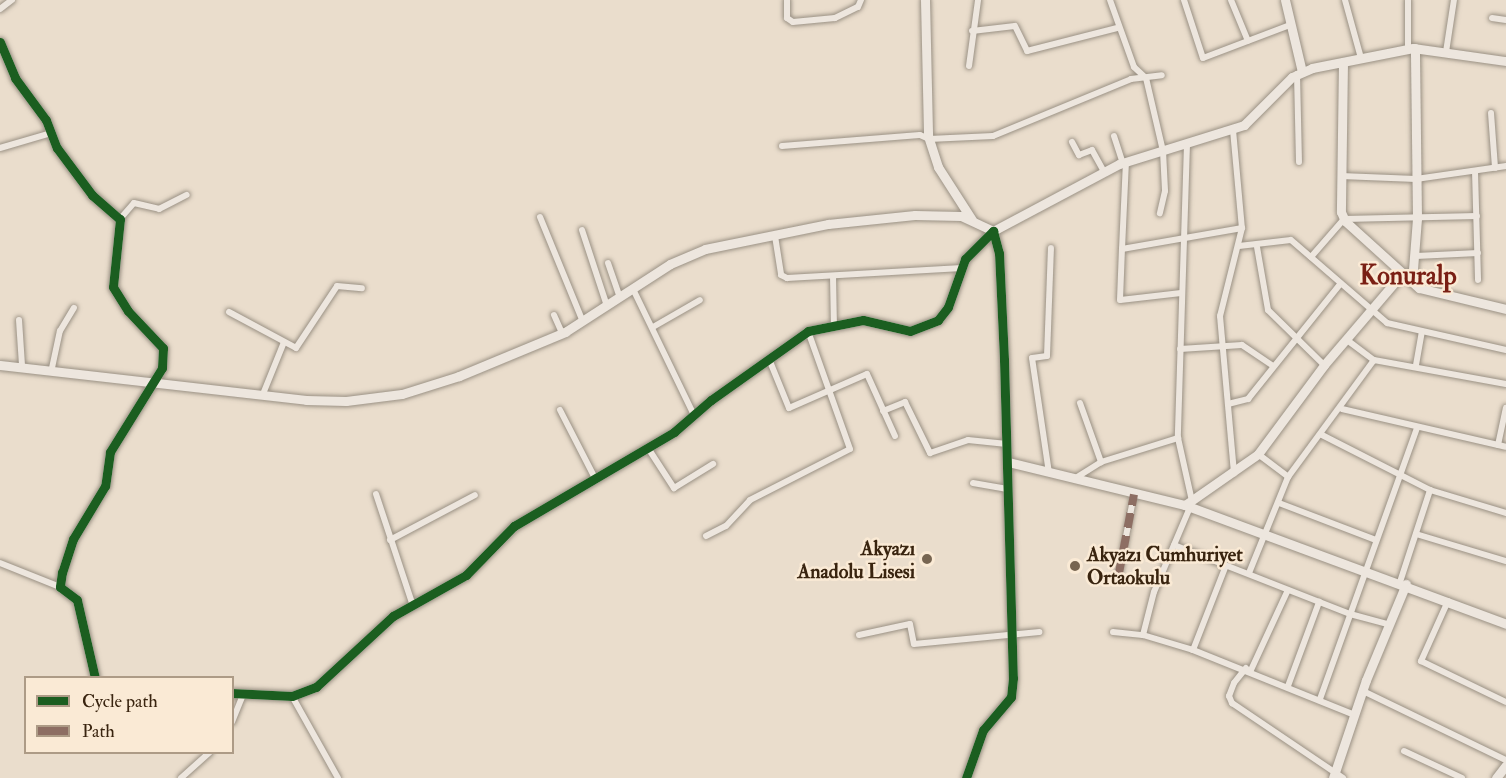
<!DOCTYPE html>
<html>
<head>
<meta charset="utf-8">
<style>
	body { margin:0 }
	#map { position:relative; width:1506px; height:778px; overflow:hidden; background:#eaddcc; font-family:"IM FELL Double Pica",serif }
	div>[style] { position:absolute }
	[style*='--x'] { left:calc(var(--x)*1px); top:calc(var(--y)*1px); width:calc(var(--w)*1px); rotate:calc(var(--a)*1deg) }
	.roads { filter:drop-shadow(0 0 2px #9a9184) drop-shadow(0 0 2px #9a9184) }
	.street>* { height:6px; margin:-3px; padding:0 3px; transform-origin:3px; border-radius:3px; background:#ede6de }
	.secondary>* { height:9px; margin:-4.5px; padding:0 4.5px; transform-origin:4.5px; border-radius:4.5px; background:#ede6de }
	.quiet>* { height:8px; margin-top:-4px; transform-origin:0; background:repeating-linear-gradient(90deg,#8d6e63 0 15px,transparent 0 23px) }
	.cycleway>* { height:9px; margin:-4.5px; padding:0 4.5px; transform-origin:4.5px; border-radius:4.5px; background:#1b5e20 }
	.dots>* { width:16px; height:16px; translate:-50% -50%; box-sizing:border-box; border:3px solid #faead5; border-radius:50% }
	span { translate:-50% -50%; white-space:nowrap; text-align:center; line-height:1.15; -webkit-text-stroke:5px #faead5; paint-order:stroke }
	.poi-label { font-size:20px; color:#39240f; font-weight:700 }
	.right { translate:-100% -50%; text-align:right }
	.left { translate:0 -50%; text-align:left }
	.district-label { font-size:26px; color:#7a1f14; font-weight:700 }
	.legend { position:absolute; left:24px; top:676px; width:210px; height:78px; box-sizing:border-box; background:#faead5; border:2px solid #ad9b86; margin:0; padding:8px 10px; list-style:none; font-size:18px; color:#39240f }
	.legend li { display:flex; align-items:center; gap:12px; height:30px }
	.legend b { width:30px; border:2px solid #ad9b86 }
</style>
</head>
<body>
<div id="map">
	<div class="roads">
		<div class="street">
			<i style="--x:787;--y:0;--w:18;--a:90"></i>
			<i style="--x:787;--y:18;--w:7;--a:34"></i>
			<i style="--x:793;--y:22;--w:42;--a:-5.4"></i>
			<i style="--x:835;--y:18;--w:25;--a:-26"></i>
			<i style="--x:858;--y:7;--w:8;--a:-67"></i>
			<i style="--x:1110;--y:0;--w:71;--a:70.3"></i>
			<i style="--x:1134;--y:67;--w:16;--a:43"></i>
			<i style="--x:1146;--y:78;--w:75;--a:76.9"></i>
			<i style="--x:1163;--y:151;--w:40;--a:87.1"></i>
			<i style="--x:1165;--y:191;--w:23;--a:103"></i>
			<i style="--x:1184;--y:0;--w:61;--a:71.9"></i>
			<i style="--x:1203;--y:58;--w:93;--a:-20.8"></i>
			<i style="--x:1231;--y:0;--w:44;--a:67.5"></i>
			<i style="--x:1345;--y:0;--w:60;--a:74.6"></i>
			<i style="--x:0;--y:9;--w:15;--a:-37"></i>
			<i style="--x:1492;--y:18;--w:14;--a:8"></i>
			<i style="--x:972;--y:31;--w:43;--a:-6.6"></i>
			<i style="--x:1015;--y:26;--w:28;--a:64"></i>
			<i style="--x:1027;--y:51;--w:93;--a:-14.3"></i>
			<i style="--x:1408;--y:49;--w:49;--a:-90"></i>
			<i style="--x:1446;--y:52;--w:53;--a:-81.3"></i>
			<i style="--x:969;--y:66;--w:67;--a:-82.2"></i>
			<i style="--x:1297;--y:74;--w:88;--a:88.7"></i>
			<i style="--x:1491;--y:113;--w:55;--a:85.8"></i>
			<i style="--x:1233;--y:130;--w:98;--a:84.8"></i>
			<i style="--x:1242;--y:228;--w:91;--a:104"></i>
			<i style="--x:1220;--y:316;--w:158;--a:84.9"></i>
			<i style="--x:1114;--y:136;--w:28;--a:72"></i>
			<i style="--x:1072;--y:142;--w:15;--a:62"></i>
			<i style="--x:1079;--y:155;--w:14;--a:-21"></i>
			<i style="--x:1092;--y:150;--w:25;--a:61"></i>
			<i style="--x:1187;--y:144;--w:294;--a:91.8"></i>
			<i style="--x:1178;--y:438;--w:65;--a:77.5"></i>
			<i style="--x:782;--y:146;--w:138;--a:-4.6"></i>
			<i style="--x:920;--y:135;--w:10;--a:24"></i>
			<i style="--x:929;--y:139;--w:64;--a:-2.7"></i>
			<i style="--x:993;--y:136;--w:149;--a:-22.4"></i>
			<i style="--x:1131;--y:79;--w:31;--a:-7"></i>
			<i style="--x:0;--y:148;--w:53;--a:-16.4"></i>
			<i style="--x:1475;--y:171;--w:109;--a:88.4"></i>
			<i style="--x:1341;--y:176;--w:75;--a:2.3"></i>
			<i style="--x:1416;--y:179;--w:91;--a:-8.2"></i>
			<i style="--x:540;--y:217;--w:113;--a:67.7"></i>
			<i style="--x:120;--y:219;--w:21;--a:-49"></i>
			<i style="--x:134;--y:203;--w:26;--a:13"></i>
			<i style="--x:159;--y:209;--w:31;--a:-27"></i>
			<i style="--x:582;--y:230;--w:80;--a:71.8"></i>
			<i style="--x:775;--y:236;--w:39;--a:81"></i>
			<i style="--x:781;--y:275;--w:7;--a:27"></i>
			<i style="--x:787;--y:278;--w:175;--a:-3.3"></i>
			<i style="--x:1239;--y:246;--w:52;--a:-6.6"></i>
			<i style="--x:1291;--y:240;--w:127;--a:40.8"></i>
			<i style="--x:1387;--y:323;--w:122;--a:12.8"></i>
			<i style="--x:1257;--y:247;--w:64;--a:80.1"></i>
			<i style="--x:1268;--y:310;--w:78;--a:44.5"></i>
			<i style="--x:1122;--y:249;--w:87;--a:-87.4"></i>
			<i style="--x:1416;--y:256;--w:62;--a:-2.8"></i>
			<i style="--x:1311;--y:257;--w:50;--a:-49"></i>
			<i style="--x:1344;--y:219;--w:133;--a:-1.3"></i>
			<i style="--x:608;--y:263;--w:36;--a:71"></i>
			<i style="--x:833;--y:276;--w:50;--a:88.9"></i>
			<i style="--x:633;--y:289;--w:140;--a:64.2"></i>
			<i style="--x:1181;--y:293;--w:61;--a:173.5"></i>
			<i style="--x:1120;--y:300;--w:51;--a:-87.8"></i>
			<i style="--x:1122;--y:249;--w:122;--a:-9.9"></i>
			<i style="--x:229;--y:312;--w:76;--a:28.2"></i>
			<i style="--x:296;--y:348;--w:74;--a:-56.5"></i>
			<i style="--x:337;--y:286;--w:25;--a:5"></i>
			<i style="--x:554;--y:315;--w:20;--a:66"></i>
			<i style="--x:19;--y:320;--w:45;--a:86.2"></i>
			<i style="--x:653;--y:327;--w:54;--a:-29.9"></i>
			<i style="--x:1347;--y:340;--w:34;--a:37"></i>
			<i style="--x:1374;--y:360;--w:134;--a:10.3"></i>
			<i style="--x:1180;--y:349;--w:62;--a:-3.7"></i>
			<i style="--x:1242;--y:345;--w:36;--a:34"></i>
			<i style="--x:769;--y:359;--w:53;--a:67.8"></i>
			<i style="--x:789;--y:408;--w:85;--a:-23.6"></i>
			<i style="--x:867;--y:374;--w:68;--a:65.7"></i>
			<i style="--x:1416;--y:365;--w:34;--a:-80"></i>
			<i style="--x:52;--y:368;--w:38;--a:-78"></i>
			<i style="--x:60;--y:331;--w:27;--a:-59"></i>
			<i style="--x:263;--y:394;--w:56;--a:-68"></i>
			<i style="--x:1080;--y:403;--w:63;--a:70.4"></i>
			<i style="--x:1228;--y:404;--w:21;--a:-14"></i>
			<i style="--x:1248;--y:399;--w:147;--a:-51.3"></i>
			<i style="--x:1342;--y:409;--w:168;--a:13"></i>
			<i style="--x:560;--y:410;--w:79;--a:62.8"></i>
			<i style="--x:883;--y:411;--w:24;--a:-22"></i>
			<i style="--x:905;--y:402;--w:57;--a:63.9"></i>
			<i style="--x:930;--y:453;--w:40;--a:-18.9"></i>
			<i style="--x:968;--y:440;--w:39;--a:6"></i>
			<i style="--x:1322;--y:435;--w:121;--a:27"></i>
			<i style="--x:1430;--y:490;--w:79;--a:16.8"></i>
			<i style="--x:1498;--y:445;--w:38;--a:-78"></i>
			<i style="--x:648;--y:448;--w:48;--a:57"></i>
			<i style="--x:674;--y:488;--w:46;--a:-31.6"></i>
			<i style="--x:1258;--y:454;--w:38;--a:37"></i>
			<i style="--x:1049;--y:473;--w:116;--a:-98.4"></i>
			<i style="--x:1032;--y:358;--w:15;--a:-8"></i>
			<i style="--x:1047;--y:356;--w:108;--a:-87.9"></i>
			<i style="--x:1074;--y:479;--w:32;--a:-32"></i>
			<i style="--x:1101;--y:462;--w:81;--a:-17.3"></i>
			<i style="--x:973;--y:483;--w:35;--a:10"></i>
			<i style="--x:376;--y:494;--w:118;--a:71.7"></i>
			<i style="--x:1279;--y:503;--w:104;--a:20.9"></i>
			<i style="--x:1416;--y:534;--w:94;--a:16.7"></i>
			<i style="--x:706;--y:536;--w:22;--a:-27"></i>
			<i style="--x:726;--y:526;--w:35;--a:-47"></i>
			<i style="--x:750;--y:500;--w:112;--a:-27"></i>
			<i style="--x:850;--y:449;--w:125;--a:-109.6"></i>
			<i style="--x:390;--y:540;--w:96;--a:-27.9"></i>
			<i style="--x:1174;--y:545;--w:189;--a:21.4"></i>
			<i style="--x:1350;--y:614;--w:39;--a:15"></i>
			<i style="--x:0;--y:563;--w:65;--a:21.8"></i>
			<i style="--x:1119;--y:573;--w:80;--a:-79.2"></i>
			<i style="--x:1249;--y:573;--w:104;--a:-67.9"></i>
			<i style="--x:1288;--y:477;--w:145;--a:-53.7"></i>
			<i style="--x:1400;--y:582;--w:97;--a:-71.9"></i>
			<i style="--x:1448;--y:601;--w:66;--a:114.2"></i>
			<i style="--x:1421;--y:661;--w:94;--a:25.8"></i>
			<i style="--x:1113;--y:632;--w:30;--a:6"></i>
			<i style="--x:1143;--y:635;--w:52;--a:16.7"></i>
			<i style="--x:1193;--y:650;--w:175;--a:21.9"></i>
			<i style="--x:859;--y:635;--w:52;--a:-12.2"></i>
			<i style="--x:910;--y:624;--w:20;--a:79"></i>
			<i style="--x:914;--y:644;--w:126;--a:-5.5"></i>
			<i style="--x:1143;--y:635;--w:44;--a:-75.7"></i>
			<i style="--x:1154;--y:592;--w:92;--a:-67"></i>
			<i style="--x:1193;--y:650;--w:88;--a:-68.7"></i>
			<i style="--x:1246;--y:668;--w:19;--a:129"></i>
			<i style="--x:1234;--y:683;--w:14;--a:111"></i>
			<i style="--x:1229;--y:696;--w:8;--a:67"></i>
			<i style="--x:1232;--y:703;--w:134;--a:34"></i>
			<i style="--x:1251;--y:670;--w:88;--a:-65.2"></i>
			<i style="--x:1288;--y:686;--w:90;--a:-69.7"></i>
			<i style="--x:1363;--y:691;--w:159;--a:25.8"></i>
			<i style="--x:292;--y:696;--w:94;--a:60.7"></i>
			<i style="--x:1320;--y:699;--w:288;--a:-70.3"></i>
			<i style="--x:232;--y:722;--w:29;--a:-68"></i>
			<i style="--x:1404;--y:751;--w:64;--a:25"></i>
			<i style="--x:181;--y:778;--w:39;--a:-42"></i>
		</div>
		<div class="secondary">
			<i style="--x:925;--y:0;--w:136;--a:88.7"></i>
			<i style="--x:928;--y:136;--w:33;--a:72"></i>
			<i style="--x:938;--y:167;--w:63;--a:57.3"></i>
			<i style="--x:1285;--y:0;--w:74;--a:76.7"></i>
			<i style="--x:0;--y:42;--w:39;--a:67"></i>
			<i style="--x:15;--y:78;--w:52;--a:53.6"></i>
			<i style="--x:46;--y:120;--w:30;--a:69"></i>
			<i style="--x:57;--y:148;--w:59;--a:53.3"></i>
			<i style="--x:92;--y:195;--w:37;--a:41"></i>
			<i style="--x:120;--y:219;--w:68;--a:95.9"></i>
			<i style="--x:113;--y:287;--w:28;--a:58"></i>
			<i style="--x:128;--y:311;--w:51;--a:46.6"></i>
			<i style="--x:163;--y:348;--w:20;--a:93"></i>
			<i style="--x:162;--y:368;--w:99;--a:121.8"></i>
			<i style="--x:110;--y:452;--w:34;--a:98"></i>
			<i style="--x:105;--y:486;--w:62;--a:121.1"></i>
			<i style="--x:73;--y:539;--w:35;--a:108"></i>
			<i style="--x:62;--y:572;--w:15;--a:98"></i>
			<i style="--x:60;--y:587;--w:21;--a:37"></i>
			<i style="--x:77;--y:600;--w:80;--a:77"></i>
			<i style="--x:1343;--y:62;--w:150;--a:90.8"></i>
			<i style="--x:1341;--y:212;--w:10;--a:66"></i>
			<i style="--x:1345;--y:221;--w:100;--a:42.2"></i>
			<i style="--x:1419;--y:288;--w:89;--a:13.6"></i>
			<i style="--x:1412;--y:282;--w:64;--a:-85.5"></i>
			<i style="--x:1417;--y:218;--w:170;--a:-90.7"></i>
			<i style="--x:0;--y:365;--w:308;--a:6.5"></i>
			<i style="--x:306;--y:400;--w:40;--a:1.4"></i>
			<i style="--x:346;--y:401;--w:56;--a:-7.1"></i>
			<i style="--x:402;--y:394;--w:60;--a:-17.5"></i>
			<i style="--x:459;--y:376;--w:115;--a:-22.5"></i>
			<i style="--x:565;--y:332;--w:125;--a:-32.9"></i>
			<i style="--x:670;--y:264;--w:38;--a:-23"></i>
			<i style="--x:705;--y:249;--w:126;--a:-11.5"></i>
			<i style="--x:828;--y:224;--w:87;--a:-5.9"></i>
			<i style="--x:915;--y:215;--w:46;--a:1.2"></i>
			<i style="--x:961;--y:216;--w:35;--a:25"></i>
			<i style="--x:993;--y:231;--w:143;--a:-28"></i>
			<i style="--x:1119;--y:164;--w:131;--a:-17.3"></i>
			<i style="--x:1244;--y:125;--w:68;--a:-45"></i>
			<i style="--x:1292;--y:77;--w:22;--a:-24"></i>
			<i style="--x:1312;--y:68;--w:103;--a:-11.2"></i>
			<i style="--x:1413;--y:48;--w:94;--a:8"></i>
			<i style="--x:1008;--y:462;--w:182;--a:13.7"></i>
			<i style="--x:1185;--y:505;--w:342;--a:20.3"></i>
			<i style="--x:1185;--y:505;--w:89;--a:-34.9"></i>
			<i style="--x:1258;--y:454;--w:111;--a:-53.4"></i>
			<i style="--x:1324;--y:365;--w:118;--a:-49.5"></i>
			<i style="--x:232;--y:693;--w:60;--a:2.9"></i>
			<i style="--x:292;--y:696;--w:26;--a:-21"></i>
			<i style="--x:316;--y:687;--w:105;--a:-42.7"></i>
			<i style="--x:393;--y:616;--w:84;--a:-29.3"></i>
			<i style="--x:466;--y:575;--w:69;--a:-45.6"></i>
			<i style="--x:514;--y:526;--w:186;--a:-30.4"></i>
			<i style="--x:674;--y:432;--w:49;--a:-40.9"></i>
			<i style="--x:711;--y:400;--w:119;--a:-35.4"></i>
			<i style="--x:808;--y:331;--w:56;--a:-11.3"></i>
			<i style="--x:863;--y:320;--w:48;--a:13.2"></i>
			<i style="--x:910;--y:331;--w:30;--a:-21"></i>
			<i style="--x:938;--y:320;--w:16;--a:-52"></i>
			<i style="--x:948;--y:307;--w:51;--a:-70.5"></i>
			<i style="--x:965;--y:259;--w:40;--a:-45"></i>
			<i style="--x:993;--y:231;--w:23;--a:75"></i>
			<i style="--x:999;--y:253;--w:107;--a:87.3"></i>
			<i style="--x:1004;--y:360;--w:318;--a:88.4"></i>
			<i style="--x:1013;--y:678;--w:19;--a:96"></i>
			<i style="--x:1011;--y:697;--w:43;--a:130.3"></i>
			<i style="--x:983;--y:730;--w:51;--a:109.5"></i>
			<i style="--x:1333;--y:778;--w:103;--a:-71.4"></i>
			<i style="--x:1366;--y:680;--w:104;--a:-67.4"></i>
			<i style="--x:1496;--y:778;--w:16;--a:-52"></i>
		</div>
	</div>
	<div class="quiet">
		<i style="--x:1119;--y:573;--w:80;--a:-79.2"></i>
	</div>
	<div class="cycleway">
		<i style="--x:0;--y:42;--w:39;--a:67"></i>
		<i style="--x:15;--y:78;--w:52;--a:53.6"></i>
		<i style="--x:46;--y:120;--w:30;--a:69"></i>
		<i style="--x:57;--y:148;--w:59;--a:53.3"></i>
		<i style="--x:92;--y:195;--w:37;--a:41"></i>
		<i style="--x:120;--y:219;--w:68;--a:95.9"></i>
		<i style="--x:113;--y:287;--w:28;--a:58"></i>
		<i style="--x:128;--y:311;--w:51;--a:46.6"></i>
		<i style="--x:163;--y:348;--w:20;--a:93"></i>
		<i style="--x:162;--y:368;--w:99;--a:121.8"></i>
		<i style="--x:110;--y:452;--w:34;--a:98"></i>
		<i style="--x:105;--y:486;--w:62;--a:121.1"></i>
		<i style="--x:73;--y:539;--w:35;--a:108"></i>
		<i style="--x:62;--y:572;--w:15;--a:98"></i>
		<i style="--x:60;--y:587;--w:21;--a:37"></i>
		<i style="--x:77;--y:600;--w:80;--a:77"></i>
		<i style="--x:232;--y:693;--w:60;--a:2.9"></i>
		<i style="--x:292;--y:696;--w:26;--a:-21"></i>
		<i style="--x:316;--y:687;--w:105;--a:-42.7"></i>
		<i style="--x:393;--y:616;--w:84;--a:-29.3"></i>
		<i style="--x:466;--y:575;--w:69;--a:-45.6"></i>
		<i style="--x:514;--y:526;--w:186;--a:-30.4"></i>
		<i style="--x:674;--y:432;--w:49;--a:-40.9"></i>
		<i style="--x:711;--y:400;--w:119;--a:-35.4"></i>
		<i style="--x:808;--y:331;--w:56;--a:-11.3"></i>
		<i style="--x:863;--y:320;--w:48;--a:13.2"></i>
		<i style="--x:910;--y:331;--w:30;--a:-21"></i>
		<i style="--x:938;--y:320;--w:16;--a:-52"></i>
		<i style="--x:948;--y:307;--w:51;--a:-70.5"></i>
		<i style="--x:965;--y:259;--w:40;--a:-45"></i>
		<i style="--x:993;--y:231;--w:23;--a:75"></i>
		<i style="--x:999;--y:253;--w:107;--a:87.3"></i>
		<i style="--x:1004;--y:360;--w:318;--a:88.4"></i>
		<i style="--x:1013;--y:678;--w:19;--a:96"></i>
		<i style="--x:1011;--y:697;--w:43;--a:130.3"></i>
		<i style="--x:983;--y:730;--w:51;--a:109.5"></i>
	</div>
	<div class="dots">
		<i style="left:927px;top:559px;background:#776551"></i>
		<i style="left:1075px;top:566px;background:#776551"></i>
	</div>
	<div class="poi-label">
		<span class="right" style="left:915px;top:560px">Akyazı<br>Anadolu Lisesi</span>
		<span class="left" style="left:1087px;top:566px">Akyazı Cumhuriyet<br>Ortaokulu</span>
	</div>
	<div class="district-label">
		<span style="left:1408px;top:277px">Konuralp</span>
	</div>
	<ul class="legend">
	<li><b style="height:8px;background:#1b5e20"></b>Cycle path</li>
	<li><b style="height:8px;background:#8d6e63"></b>Path</li>
	</ul>
</div>
</body>
</html>
